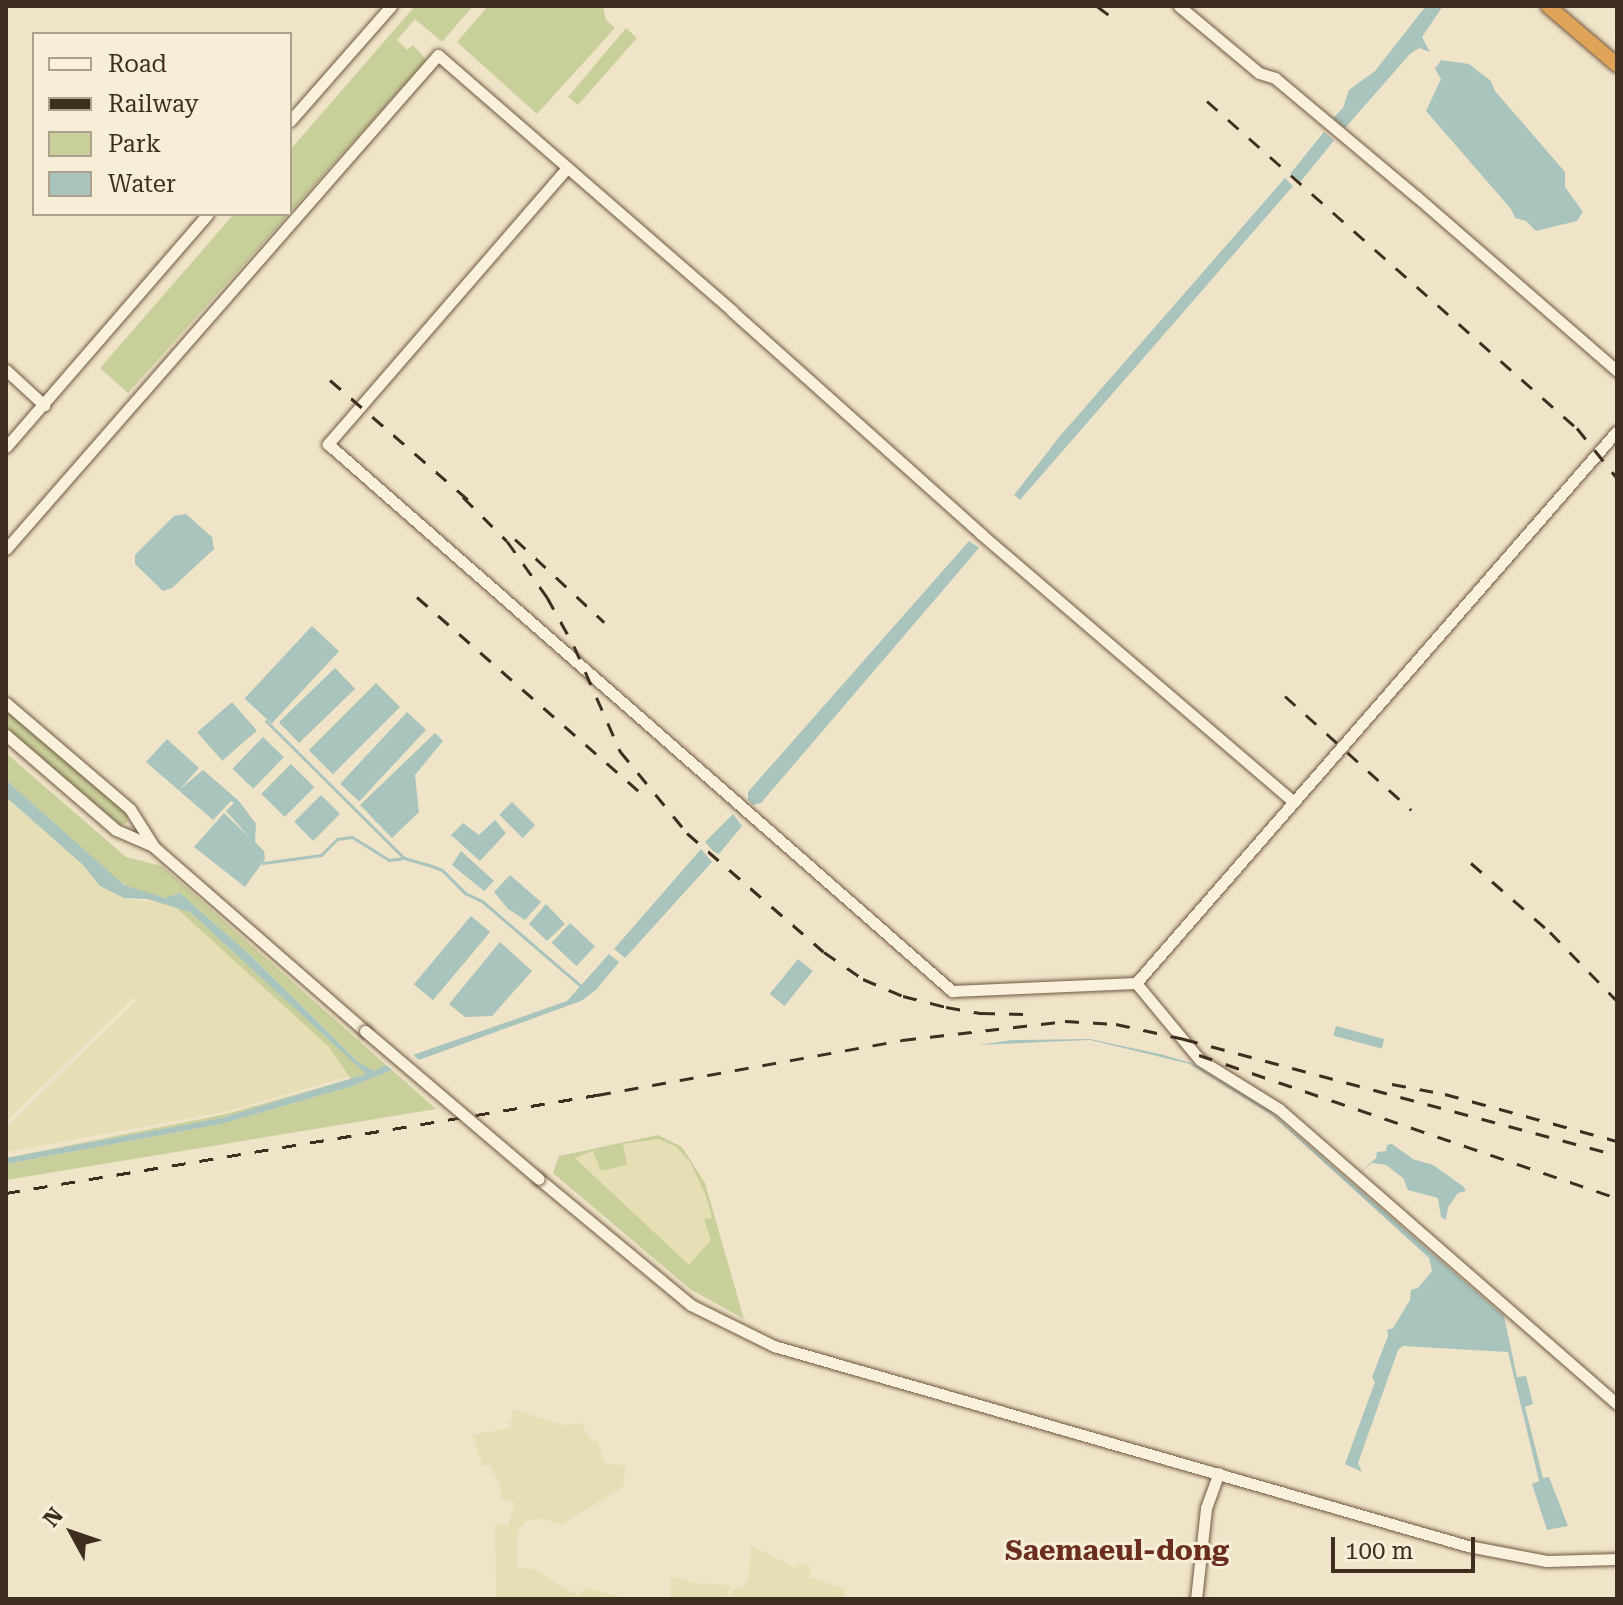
<!DOCTYPE html>
<html>
<head>
<meta charset="utf-8">
<style>
	body { margin:0 }
	#map { position:relative; width:1623px; height:1605px; overflow:hidden; background:#f0e4c8; font-family:"Roboto Serif",serif }
	div>[style] { position:absolute }
	[style*='--x'] { left:calc(var(--x)*1px); top:calc(var(--y)*1px); width:calc(var(--w)*1px); rotate:calc(var(--a)*1deg) }
	.farmland>* { inset:0; background:#e6deb5 }
	.green>* { inset:0; background:#c9cf9b }
	.water>* { inset:0; background:#a9c4bc; transform-origin:0 0 }
	.stream>* { height:3px; margin:-1.5px; padding:0 1.5px; transform-origin:1.5px; border-radius:1.5px; background:#a9c4bc }
	.roads { filter:drop-shadow(0 0 2px #6f573f) drop-shadow(0 0 2px #6f573f) }
	.secondary>* { height:11px; margin:-5.5px; padding:0 5.5px; transform-origin:5.5px; border-radius:5.5px; background:#faf1dc }
	.highway>* { height:14px; margin:-7px; padding:0 7px; transform-origin:7px; border-radius:7px; background:#e0a458 }
	.rail>* { height:3px; margin-top:-1.5px; transform-origin:0; background:repeating-linear-gradient(90deg,#3d2e20 0 14px,transparent 0 28px) }
	.bridges { filter:drop-shadow(0 0 2px #6f573f) drop-shadow(0 0 2px #6f573f) }
	.secondary-bridge>* { height:11px; margin:-5.5px; padding:0 5.5px; transform-origin:5.5px; border-radius:5.5px; background:#faf1dc }
	span { translate:-50% -50%; white-space:nowrap; text-align:center; line-height:1.15; -webkit-text-stroke:6px #f7eed8; paint-order:stroke }
	.quarter-label { font-size:28px; color:#6b2e1e; font-weight:700 }
	.frame { position:absolute; inset:0; border:8px solid #3d2e20; pointer-events:none }
	.legend { position:absolute; left:32px; top:32px; width:260px; height:184px; box-sizing:border-box; background:#f7eed8; border:2px solid #ada18e; margin:0; padding:10px 14px; list-style:none; font-size:24px; color:#3d2e20 }
	.legend li { display:flex; align-items:center; gap:16px; height:40px }
	.legend b { width:40px; border:2px solid #ada18e }
	.north { position:absolute; left:32px; top:1493px; width:80px; height:80px; -webkit-text-stroke:6px #f7eed8; paint-order:stroke; rotate:310deg; font-size:22px; font-weight:700; line-height:32px; text-align:center; color:#3d2e20 }
	.north::after { content:''; display:block; margin:auto; width:28px; height:36px; background:#3d2e20; clip-path:polygon(50% 0,100% 100%,50% 72%,0 100%) }
	.scale { position:absolute; left:1331px; top:1537px; width:144px; height:36px; box-sizing:border-box; border:4px solid #3d2e20; border-top:0; padding-left:10px; font-size:24px; line-height:28px; white-space:nowrap; color:#3d2e20; -webkit-text-stroke:6px #f7eed8; paint-order:stroke }
</style>
</head>
<body>
<div id="map">
	<div class="farmland">
		<i style="clip-path:polygon(6px 797px,83px 865px,100px 886px,124px 898px,173px 905px,329px 1047px,350px 1076px,224px 1112px,6px 1152px,6px 1128px,137px 1000px,132px 999px,6px 1121px)"></i>
		<i style="clip-path:polygon(659px 1139px,676px 1147px,690px 1162px,706px 1196px,712px 1218px,704px 1220px,711px 1240px,689px 1266px,575px 1158px,593px 1151px,601px 1171px,627px 1165px,622px 1144px)"></i>
		<i style="clip-path:polygon(513px 1409px,563px 1425px,583px 1423px,587px 1436px,598px 1442px,604px 1463px,626px 1465px,623px 1487px,562px 1524px,536px 1518px,525px 1522px,518px 1531px,517px 1567px,533px 1569px,578px 1595px,586px 1587px,617px 1596px,617px 1599px,496px 1597px,495px 1523px,508px 1526px,515px 1503px,501px 1499px,501px 1488px,490px 1465px,483px 1466px,472px 1435px,510px 1428px)"></i>
		<i style="clip-path:polygon(751px 1546px,795px 1568px,798px 1563px,811px 1567px,809px 1577px,846px 1589px,843px 1599px,729px 1599px,733px 1589px,743px 1587px,749px 1577px)"></i>
		<i style="clip-path:polygon(671px 1576px,696px 1583px,732px 1585px,725px 1599px,670px 1599px)"></i>
	</div>
	<div class="green">
		<i style="clip-path:polygon(415px 6px,473px 6px,442px 42px,415px 19px,397px 40px,407px 50px,413px 45px,426px 60px,290px 212px,290px 150px)"></i>
		<i style="clip-path:polygon(488px 6px,603px 6px,606px 20px,615px 28px,537px 114px,457px 42px)"></i>
		<i style="clip-path:polygon(626px 28px,637px 38px,578px 105px,568px 97px)"></i>
		<i style="clip-path:polygon(234px 214px,289px 214px,128px 393px,100px 368px)"></i>
		<i style="clip-path:polygon(6px 709px,128px 815px,127px 823px,119px 824px,6px 727px)"></i>
		<i style="clip-path:polygon(6px 753px,126px 857px,162px 866px,386px 1065px,374px 1071px,357px 1061px,249px 954px,180px 893px,165px 898px,135px 891px,119px 881px,6px 780px)"></i>
		<i style="clip-path:polygon(173px 905px,190px 912px,367px 1074px,221px 1118px,6px 1158px,226px 1114px,351px 1079px,329px 1047px)"></i>
		<i style="clip-path:polygon(392px 1070px,436px 1109px,6px 1180px,6px 1164px,221px 1124px,353px 1086px)"></i>
		<i style="clip-path:polygon(evenodd,658px 1135px,682px 1147px,705px 1183px,744px 1319px,690px 1289px,553px 1173px,559px 1156px,658px 1135px,659px 1139px,676px 1147px,690px 1162px,706px 1196px,712px 1218px,704px 1219px,711px 1240px,689px 1265px,575px 1158px,593px 1151px,601px 1171px,627px 1165px,623px 1144px,659px 1139px)"></i>
	</div>
	<div class="water">
		<i style="clip-path:polygon(1426px 6px,1443px 6px,1422px 37px,1430px 52px,1419px 48px,1410px 54px,1345px 128px,1333px 118px,1343px 108px,1349px 90px,1375px 71px)"></i>
		<i style="clip-path:polygon(1441px 60px,1469px 64px,1491px 81px,1495px 91px,1565px 172px,1565px 187px,1583px 212px,1577px 221px,1536px 231px,1526px 221px,1515px 218px,1511px 209px,1426px 111px,1441px 79px,1435px 69px)"></i>
		<i style="left:1324px;top:132px;width:13px;height:54px;rotate:39deg"></i>
		<i style="clip-path:polygon(1285px 178px,1293px 186px,1020px 500px,1014px 495px,1060px 436px)"></i>
		<i style="clip-path:polygon(186px 514px,212px 537px,214px 549px,172px 588px,163px 591px,135px 564px,135px 555px,174px 516px)"></i>
		<i style="clip-path:polygon(969px 541px,979px 548px,761px 803px,753px 805px,748px 800px,748px 792px)"></i>
		<i style="left:312px;top:626px;width:37px;height:99px;rotate:43deg"></i>
		<i style="left:335px;top:668px;width:29px;height:78px;rotate:46deg"></i>
		<i style="left:376px;top:683px;width:34px;height:95px;rotate:45deg"></i>
		<i style="left:232px;top:702px;width:38px;height:46px;rotate:49deg"></i>
		<i style="left:407px;top:712px;width:26px;height:98px;rotate:43deg"></i>
		<i style="clip-path:polygon(435px 733px,443px 741px,415px 775px,419px 812px,392px 838px,360px 805px)"></i>
		<i style="left:263px;top:737px;width:29px;height:44px;rotate:44deg"></i>
		<i style="clip-path:polygon(167px 739px,199px 768px,180px 789px,203px 770px,239px 801px,256px 824px,255px 842px,264px 851px,265px 859px,245px 887px,194px 847px,224px 813px,250px 838px,226px 811px,234px 803px,231px 801px,213px 820px,146px 762px)"></i>
		<i style="left:291px;top:764px;width:33px;height:42px;rotate:45deg"></i>
		<i style="clip-path:polygon(6px 780px,124px 885px,165px 898px,180px 893px,249px 954px,357px 1061px,374px 1071px,386px 1065px,392px 1070px,353px 1086px,221px 1124px,6px 1164px,6px 1158px,221px 1118px,366px 1074px,190px 912px,147px 899px,124px 898px,100px 886px,83px 865px,6px 797px)"></i>
		<i style="left:321px;top:795px;width:27px;height:38px;rotate:45deg"></i>
		<i style="left:512px;top:802px;width:33px;height:18px;rotate:45deg"></i>
		<i style="clip-path:polygon(733px 814px,742px 826px,719px 854px,714px 852px,705px 842px)"></i>
		<i style="clip-path:polygon(495px 820px,506px 833px,480px 861px,451px 835px,463px 823px,479px 835px)"></i>
		<i style="clip-path:polygon(701px 849px,712px 862px,625px 958px,614px 949px)"></i>
		<i style="clip-path:polygon(461px 851px,494px 881px,484px 891px,452px 865px)"></i>
		<i style="clip-path:polygon(510px 875px,541px 902px,525px 920px,508px 909px,494px 892px)"></i>
		<i style="clip-path:polygon(546px 904px,565px 924px,547px 941px,529px 924px)"></i>
		<i style="left:471px;top:916px;width:25px;height:89px;rotate:40deg"></i>
		<i style="left:570px;top:923px;width:34px;height:27px;rotate:43deg"></i>
		<i style="clip-path:polygon(500px 942px,532px 971px,492px 1016px,465px 1017px,449px 1004px)"></i>
		<i style="clip-path:polygon(609px 954px,619px 962px,596px 990px,581px 1001px,419px 1060px,413px 1055px,567px 1001px)"></i>
		<i style="left:798px;top:959px;width:19px;height:45px;rotate:39deg"></i>
		<i style="left:1336px;top:1026px;width:50px;height:10px;rotate:15deg"></i>
		<i style="clip-path:polygon(1090px 1039px,1160px 1054px,1191px 1063px,1269px 1111px,1504px 1316px,1517px 1377px,1526px 1376px,1533px 1404px,1525px 1407px,1543px 1478px,1549px 1477px,1568px 1526px,1547px 1530px,1532px 1484px,1539px 1481px,1508px 1352px,1403px 1346px,1398px 1350px,1358px 1463px,1362px 1472px,1345px 1464px,1375px 1382px,1372px 1377px,1388px 1336px,1387px 1330px,1393px 1328px,1410px 1300px,1411px 1290px,1418px 1288px,1432px 1271px,1429px 1258px,1273px 1116px,1190px 1064px,1090px 1040px,979px 1045px,1012px 1040px)"></i>
		<i style="clip-path:polygon(1392px 1144px,1413px 1159px,1433px 1165px,1464px 1187px,1466px 1191px,1458px 1193px,1448px 1207px,1446px 1220px,1441px 1217px,1438px 1198px,1408px 1190px,1403px 1178px,1386px 1165px,1372px 1163px,1359px 1173px,1376px 1158px,1377px 1152px,1386px 1151px,1387px 1145px)"></i>
	</div>
	<div class="stream">
		<i style="--x:266;--y:721;--w:194;--a:44.8"></i>
		<i style="--x:263;--y:863;--w:59;--a:-7.9"></i>
		<i style="--x:321;--y:855;--w:23;--a:-45"></i>
		<i style="--x:337;--y:839;--w:15;--a:-8"></i>
		<i style="--x:352;--y:837;--w:44;--a:31.9"></i>
		<i style="--x:389;--y:860;--w:15;--a:-8"></i>
		<i style="--x:404;--y:858;--w:29;--a:16"></i>
		<i style="--x:432;--y:866;--w:11;--a:22"></i>
		<i style="--x:442;--y:870;--w:33;--a:45"></i>
		<i style="--x:465;--y:893;--w:19;--a:25"></i>
		<i style="--x:482;--y:901;--w:132;--a:40.7"></i>
	</div>
	<div class="roads">
		<div class="secondary">
			<i style="--x:1179;--y:6;--w:104;--a:39.9"></i>
			<i style="--x:1259;--y:73;--w:17;--a:17"></i>
			<i style="--x:1275;--y:78;--w:185;--a:40"></i>
			<i style="--x:1417;--y:197;--w:265;--a:41"></i>
			<i style="--x:290;--y:121;--w:153;--a:-48.7"></i>
			<i style="--x:566;--y:169;--w:364;--a:130.9"></i>
			<i style="--x:328;--y:444;--w:830;--a:41.24"></i>
			<i style="--x:952;--y:991;--w:184;--a:-2.5"></i>
			<i style="--x:1136;--y:983;--w:732;--a:-48.93"></i>
			<i style="--x:6;--y:370;--w:52;--a:42.6"></i>
			<i style="--x:6;--y:447;--w:308;--a:-49.1"></i>
			<i style="--x:6;--y:549;--w:656;--a:-48.83"></i>
			<i style="--x:438;--y:55;--w:390;--a:41"></i>
			<i style="--x:732;--y:311;--w:334;--a:41.8"></i>
			<i style="--x:981;--y:534;--w:412;--a:40.6"></i>
			<i style="--x:6;--y:703;--w:163;--a:40.5"></i>
			<i style="--x:130;--y:809;--w:45;--a:57.7"></i>
			<i style="--x:154;--y:847;--w:280;--a:41.1"></i>
			<i style="--x:6;--y:735;--w:145;--a:40.8"></i>
			<i style="--x:116;--y:830;--w:40;--a:23.4"></i>
			<i style="--x:1136;--y:983;--w:100;--a:50.3"></i>
			<i style="--x:1200;--y:1060;--w:93;--a:31.8"></i>
			<i style="--x:1279;--y:1109;--w:449;--a:41.1"></i>
			<i style="--x:539;--y:1179;--w:197;--a:39.7"></i>
			<i style="--x:691;--y:1305;--w:93;--a:26.3"></i>
			<i style="--x:774;--y:1346;--w:722;--a:16.08"></i>
			<i style="--x:1468;--y:1546;--w:80;--a:10.8"></i>
			<i style="--x:1547;--y:1561;--w:70;--a:-1.6"></i>
			<i style="--x:1196;--y:1599;--w:92;--a:-83.7"></i>
			<i style="--x:1206;--y:1508;--w:37;--a:-70"></i>
		</div>
		<div class="highway">
			<i style="--x:1548;--y:6;--w:91;--a:40.5"></i>
		</div>
	</div>
	<div class="rail">
		<i style="--x:1097;--y:6;--w:21;--a:37"></i>
		<i style="--x:1207;--y:101;--w:494;--a:41.5"></i>
		<i style="--x:1577;--y:428;--w:64;--a:51.3"></i>
		<i style="--x:330;--y:380;--w:188;--a:40.9"></i>
		<i style="--x:463;--y:497;--w:62;--a:45"></i>
		<i style="--x:507;--y:541;--w:69;--a:54.5"></i>
		<i style="--x:547;--y:597;--w:56;--a:61.1"></i>
		<i style="--x:574;--y:646;--w:115;--a:66.3"></i>
		<i style="--x:620;--y:751;--w:106;--a:50.7"></i>
		<i style="--x:687;--y:833;--w:181;--a:41"></i>
		<i style="--x:824;--y:952;--w:47;--a:34.7"></i>
		<i style="--x:863;--y:979;--w:43;--a:23"></i>
		<i style="--x:903;--y:996;--w:44;--a:14.3"></i>
		<i style="--x:946;--y:1007;--w:36;--a:10"></i>
		<i style="--x:981;--y:1013;--w:44;--a:1.3"></i>
		<i style="--x:515;--y:539;--w:122;--a:43"></i>
		<i style="--x:417;--y:597;--w:299;--a:41.2"></i>
		<i style="--x:1285;--y:696;--w:170;--a:42.1"></i>
		<i style="--x:1471;--y:863;--w:105;--a:41.1"></i>
		<i style="--x:1550;--y:932;--w:96;--a:45.8"></i>
		<i style="--x:1199;--y:1055;--w:442;--a:18.9"></i>
		<i style="--x:1392;--y:1084;--w:54;--a:10.7"></i>
		<i style="--x:1445;--y:1094;--w:178;--a:15.3"></i>
		<i style="--x:6;--y:1193;--w:599;--a:-9.42"></i>
		<i style="--x:597;--y:1095;--w:310;--a:-10.2"></i>
		<i style="--x:902;--y:1040;--w:164;--a:-6.6"></i>
		<i style="--x:1065;--y:1021;--w:51;--a:3.4"></i>
		<i style="--x:1116;--y:1024;--w:70;--a:12.4"></i>
		<i style="--x:1184;--y:1039;--w:448;--a:15"></i>
	</div>
	<div class="bridges">
		<div class="secondary-bridge">
			<i style="--x:365;--y:1031;--w:228;--a:40.4"></i>
		</div>
	</div>
	<div class="quarter-label">
		<span style="left:1117px;top:1551px">Saemaeul-dong</span>
	</div>
	<div class="frame"></div>
	<ul class="legend">
	<li><b style="height:10px;background:#faf1dc"></b>Road</li>
	<li><b style="height:10px;background:#3d2e20"></b>Railway</li>
	<li><b style="height:22px;background:#c9cf9b"></b>Park</li>
	<li><b style="height:22px;background:#a9c4bc"></b>Water</li>
	</ul>
	<div class="north">N</div>
	<div class="scale">100 m</div>
</div>
</body>
</html>
